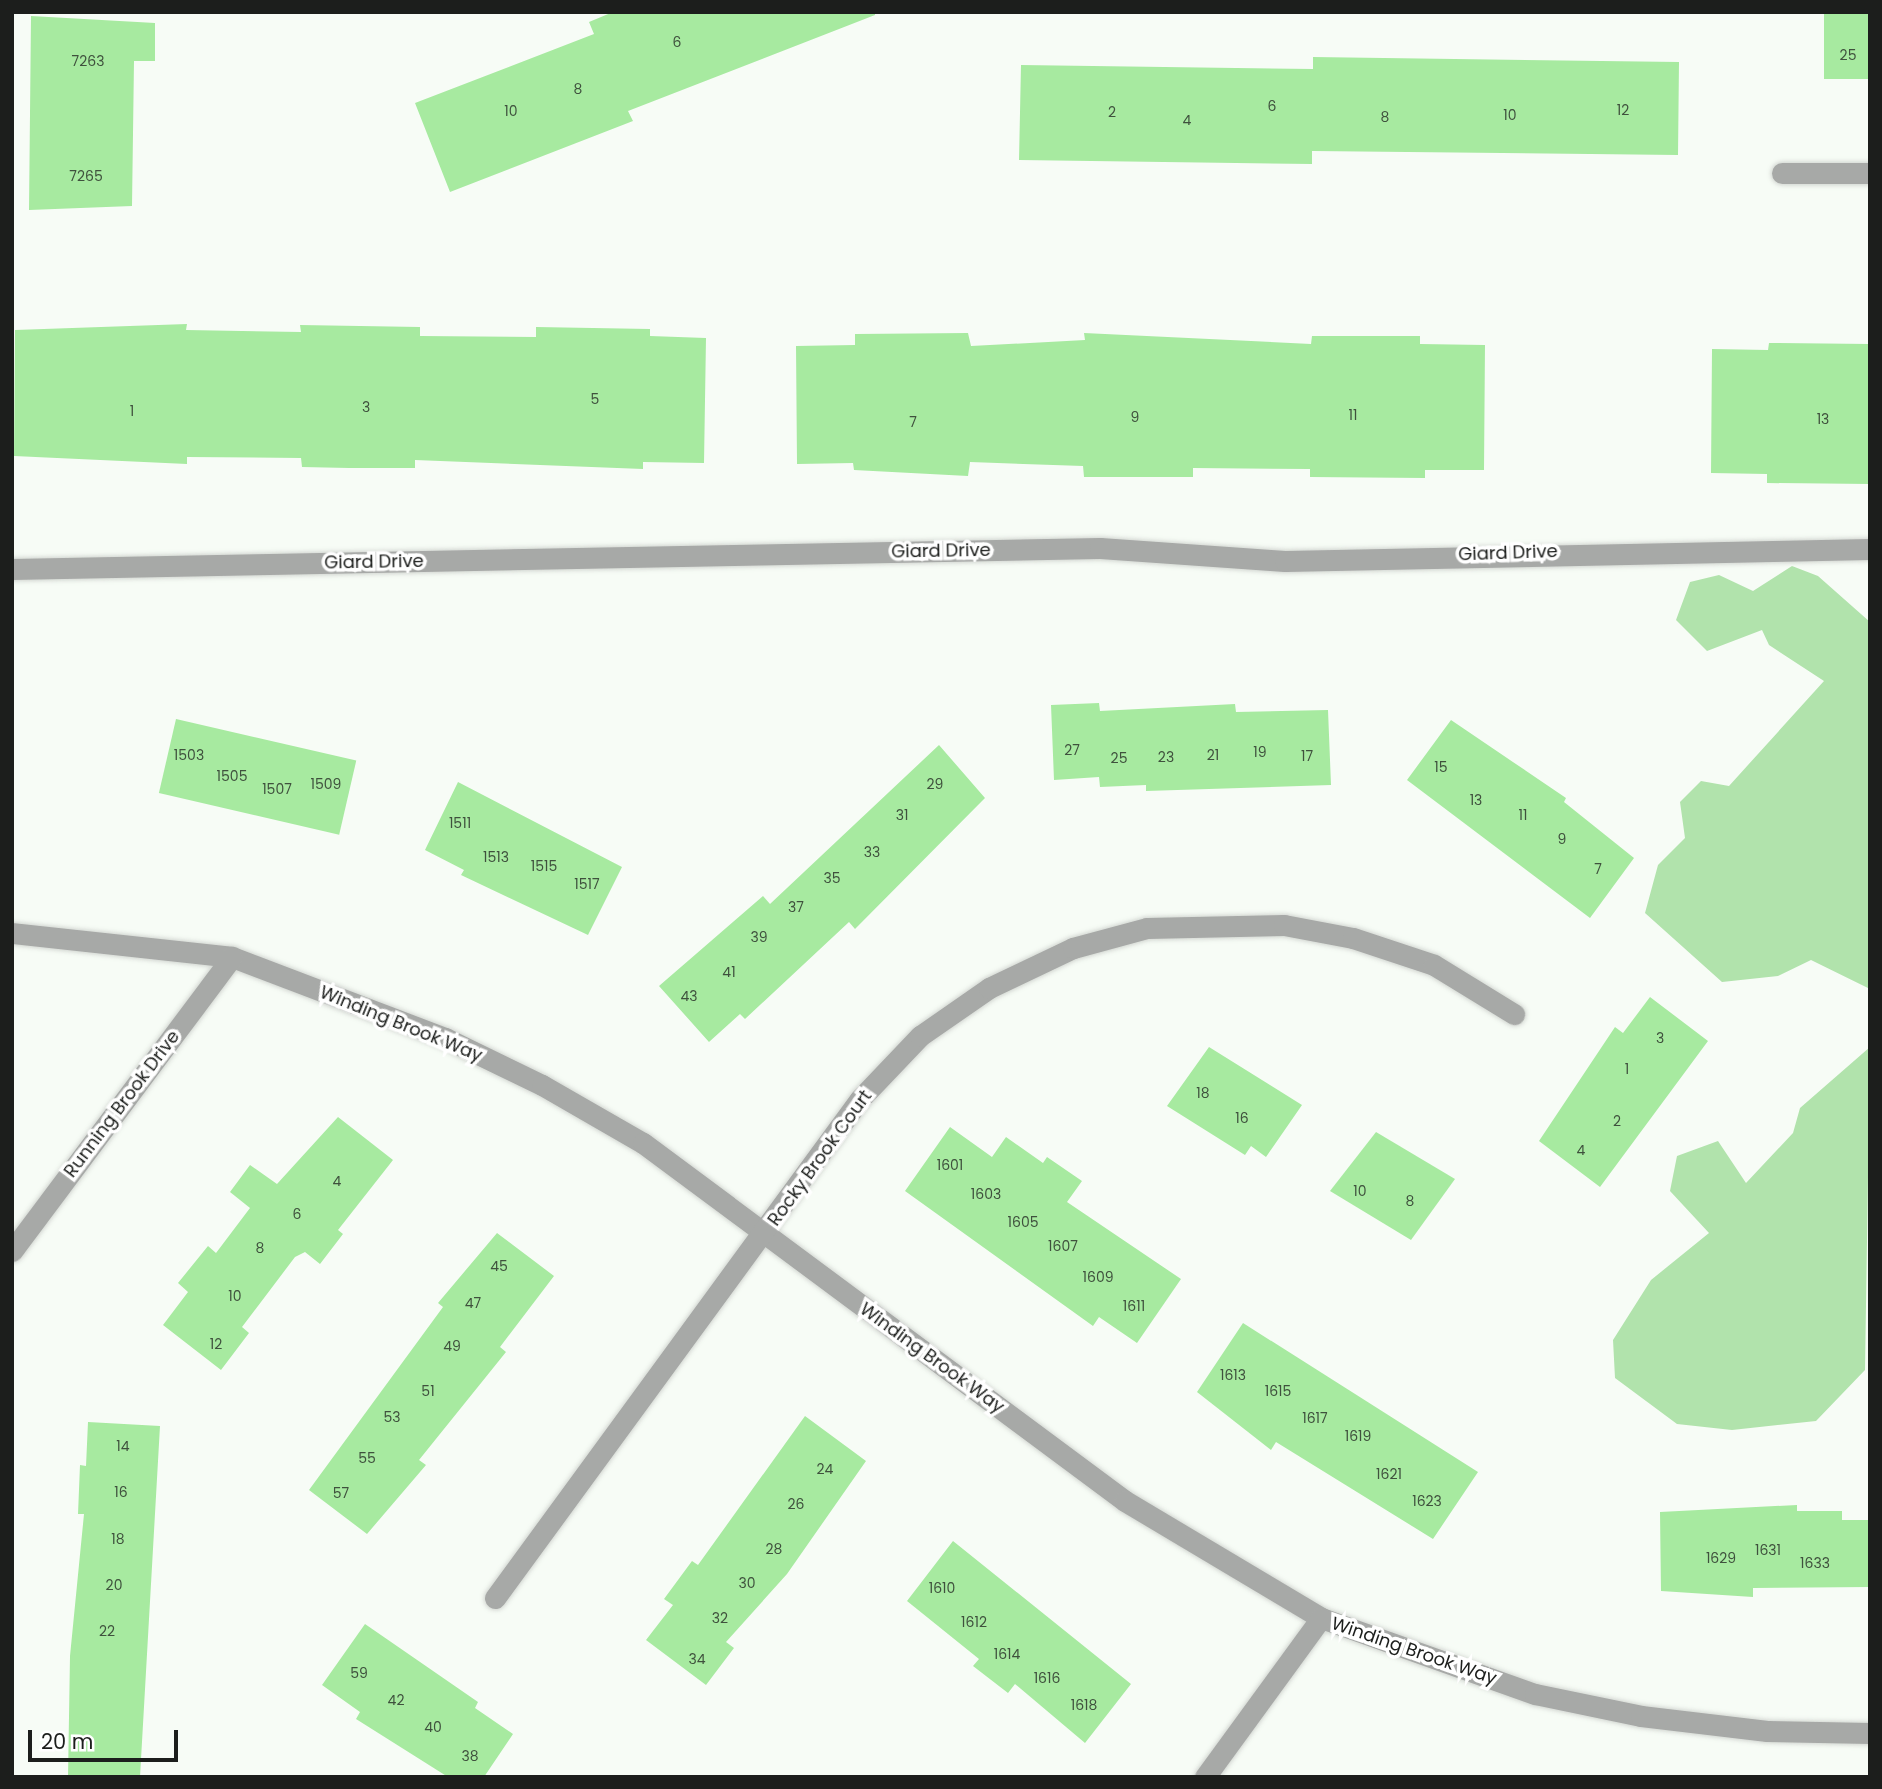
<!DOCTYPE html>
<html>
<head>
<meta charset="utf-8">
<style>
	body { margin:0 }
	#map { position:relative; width:1882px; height:1789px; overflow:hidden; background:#f7fcf6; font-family:Poppins,sans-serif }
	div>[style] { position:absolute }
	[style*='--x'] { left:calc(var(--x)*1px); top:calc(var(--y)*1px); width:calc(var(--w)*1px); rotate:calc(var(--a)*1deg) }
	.green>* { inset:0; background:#b1e3ac }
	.building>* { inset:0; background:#a7eaa0; transform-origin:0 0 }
	.roads { filter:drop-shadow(0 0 2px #d4d8d3) drop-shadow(0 0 2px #d4d8d3) }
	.minor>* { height:21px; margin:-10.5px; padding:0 10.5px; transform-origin:10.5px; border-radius:10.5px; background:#a7a9a7 }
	span { translate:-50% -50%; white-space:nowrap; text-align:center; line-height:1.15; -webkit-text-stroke:7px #fff; paint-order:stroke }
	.number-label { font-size:14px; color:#3f513d }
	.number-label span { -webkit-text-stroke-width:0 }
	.street-label { font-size:18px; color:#1c1e1c }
	.frame { position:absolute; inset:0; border:14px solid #1c1e1c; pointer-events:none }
	.scale { position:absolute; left:28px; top:1730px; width:150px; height:32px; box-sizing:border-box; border:4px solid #1c1e1c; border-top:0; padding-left:9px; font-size:21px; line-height:24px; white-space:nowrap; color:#1c1e1c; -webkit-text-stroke:5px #fff; paint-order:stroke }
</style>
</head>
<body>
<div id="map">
	<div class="green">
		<i style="clip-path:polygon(1792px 566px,1818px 576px,1870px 622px,1870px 989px,1811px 960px,1778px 976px,1722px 982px,1645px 913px,1658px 865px,1685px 838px,1680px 802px,1701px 781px,1729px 786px,1824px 681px,1769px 645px,1762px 630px,1707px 651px,1676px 620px,1690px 582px,1719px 575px,1753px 591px)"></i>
		<i style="clip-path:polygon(1870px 1047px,1865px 1370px,1816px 1421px,1732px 1430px,1677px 1424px,1615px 1378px,1613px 1340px,1651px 1280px,1709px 1233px,1670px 1191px,1677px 1156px,1718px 1141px,1746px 1183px,1793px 1133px,1800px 1108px)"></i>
	</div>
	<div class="building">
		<i style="clip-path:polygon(613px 12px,875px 12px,875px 15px,628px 111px,633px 121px,450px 192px,415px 103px,594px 34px,589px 22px)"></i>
		<i style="left:1824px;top:12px;width:46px;height:67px"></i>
		<i style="clip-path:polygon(31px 16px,155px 23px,155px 61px,134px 61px,132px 206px,29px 210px)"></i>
		<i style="clip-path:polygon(1313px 57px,1679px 62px,1678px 155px,1312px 151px,1312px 164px,1019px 160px,1021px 65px,1313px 69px)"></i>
		<i style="clip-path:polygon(187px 324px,186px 330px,301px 332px,300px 325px,420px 327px,420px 336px,536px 337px,536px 327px,650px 329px,650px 336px,706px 338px,704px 463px,643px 462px,643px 469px,415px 460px,415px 468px,349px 468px,302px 467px,301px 458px,187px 457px,187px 464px,14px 456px,15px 330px)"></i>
		<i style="clip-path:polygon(968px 333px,971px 346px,1085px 340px,1084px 333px,1311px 344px,1312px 336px,1420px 336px,1420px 344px,1485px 345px,1484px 470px,1425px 470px,1425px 478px,1310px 477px,1310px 469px,1193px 468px,1193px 477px,1084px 477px,1083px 466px,970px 462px,968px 476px,854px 470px,853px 463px,797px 464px,796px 346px,855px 345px,855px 334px)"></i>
		<i style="clip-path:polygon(1769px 343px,1870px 344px,1870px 484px,1767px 483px,1767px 474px,1711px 473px,1712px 349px,1768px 350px)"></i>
		<i style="clip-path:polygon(1099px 703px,1100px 711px,1235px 704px,1236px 712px,1328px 710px,1331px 785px,1146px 791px,1146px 785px,1100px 787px,1099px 777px,1054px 780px,1051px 705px)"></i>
		<i style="left:176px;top:719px;width:185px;height:76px;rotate:13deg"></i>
		<i style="clip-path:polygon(1451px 720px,1566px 798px,1564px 802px,1634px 858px,1590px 918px,1407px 780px)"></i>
		<i style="clip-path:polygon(939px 745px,985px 798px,855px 929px,849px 922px,745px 1019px,740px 1014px,709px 1042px,659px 986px,763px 896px,770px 904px)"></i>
		<i style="clip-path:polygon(458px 782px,622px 867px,588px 935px,461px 875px,464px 870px,425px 850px)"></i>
		<i style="clip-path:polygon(1650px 997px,1708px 1041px,1600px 1187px,1539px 1141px,1615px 1027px,1623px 1033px)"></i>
		<i style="clip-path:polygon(1209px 1047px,1302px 1105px,1266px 1157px,1251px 1146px,1245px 1155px,1167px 1106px)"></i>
		<i style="clip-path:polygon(338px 1117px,393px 1160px,338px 1230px,343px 1234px,320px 1264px,305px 1252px,295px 1257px,242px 1327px,249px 1333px,221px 1370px,163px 1325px,188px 1292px,178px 1283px,208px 1246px,216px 1253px,250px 1208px,230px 1192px,250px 1165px,277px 1184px)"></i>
		<i style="clip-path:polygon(950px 1127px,992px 1157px,1006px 1137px,1043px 1163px,1047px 1157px,1082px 1181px,1067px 1202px,1181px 1279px,1137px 1343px,1099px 1317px,1093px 1326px,905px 1191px)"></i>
		<i style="clip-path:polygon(1376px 1132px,1455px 1179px,1411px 1240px,1330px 1191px)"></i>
		<i style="clip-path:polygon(497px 1233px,554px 1276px,500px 1347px,506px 1352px,419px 1460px,426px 1465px,367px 1534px,309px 1490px,443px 1307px,438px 1303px)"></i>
		<i style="clip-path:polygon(1243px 1323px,1478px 1472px,1433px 1539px,1276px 1442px,1271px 1450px,1197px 1392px)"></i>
		<i style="clip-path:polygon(805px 1416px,866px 1461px,787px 1574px,726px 1642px,734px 1648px,706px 1685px,646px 1640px,673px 1605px,664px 1599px,692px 1561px,698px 1565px)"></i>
		<i style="clip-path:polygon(88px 1422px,160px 1426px,140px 1777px,68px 1777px,70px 1656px,84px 1514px,78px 1514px,80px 1465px,86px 1466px)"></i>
		<i style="clip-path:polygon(1797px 1505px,1797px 1511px,1842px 1511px,1842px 1520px,1870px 1520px,1870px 1587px,1753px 1588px,1753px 1597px,1661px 1591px,1660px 1512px)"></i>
		<i style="clip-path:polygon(953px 1541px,1131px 1684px,1085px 1743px,1015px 1684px,1008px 1693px,973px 1666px,979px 1659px,907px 1601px)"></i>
		<i style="clip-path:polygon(365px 1624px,478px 1702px,475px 1708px,513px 1734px,484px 1777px,448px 1777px,356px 1719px,360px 1712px,322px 1685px)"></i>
	</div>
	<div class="roads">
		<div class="minor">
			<i style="--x:1782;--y:173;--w:88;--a:0"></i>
			<i style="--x:12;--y:569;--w:1088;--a:-1.11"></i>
			<i style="--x:1100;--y:548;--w:185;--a:4"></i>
			<i style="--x:1285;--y:561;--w:585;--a:-1.18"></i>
			<i style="--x:12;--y:933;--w:221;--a:6.2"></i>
			<i style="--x:232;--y:957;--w:228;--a:20.8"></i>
			<i style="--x:445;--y:1038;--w:108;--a:25.9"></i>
			<i style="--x:542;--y:1085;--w:116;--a:29.9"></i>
			<i style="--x:643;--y:1143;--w:600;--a:36.6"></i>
			<i style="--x:1125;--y:1501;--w:228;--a:30.8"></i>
			<i style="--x:1321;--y:1618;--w:227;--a:19.6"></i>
			<i style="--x:1535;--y:1694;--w:108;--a:11.7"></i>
			<i style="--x:1641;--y:1716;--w:127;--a:6.8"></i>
			<i style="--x:1767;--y:1731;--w:103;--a:1.1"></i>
			<i style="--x:12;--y:1251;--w:367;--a:-53.2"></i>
			<i style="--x:495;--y:1598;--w:618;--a:-53.82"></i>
			<i style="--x:860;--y:1099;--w:87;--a:-46.4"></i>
			<i style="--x:920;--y:1036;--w:84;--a:-34.8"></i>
			<i style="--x:989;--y:988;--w:93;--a:-25.5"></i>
			<i style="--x:1073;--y:948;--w:77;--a:-15.1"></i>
			<i style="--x:1147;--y:928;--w:137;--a:-1.3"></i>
			<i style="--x:1284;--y:925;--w:70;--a:10.7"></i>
			<i style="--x:1353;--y:938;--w:85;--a:18.4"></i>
			<i style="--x:1434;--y:965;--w:94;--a:31.5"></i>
			<i style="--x:1205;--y:1777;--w:197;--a:-53.9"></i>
		</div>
	</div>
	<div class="number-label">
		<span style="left:677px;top:42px">6</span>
		<span style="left:1848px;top:55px">25</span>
		<span style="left:88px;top:61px">7263</span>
		<span style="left:578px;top:89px">8</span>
		<span style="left:1272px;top:106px">6</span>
		<span style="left:1623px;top:110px">12</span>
		<span style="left:511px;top:111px">10</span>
		<span style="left:1112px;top:112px">2</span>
		<span style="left:1510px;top:115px">10</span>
		<span style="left:1385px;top:117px">8</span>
		<span style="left:1187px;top:120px">4</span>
		<span style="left:86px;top:176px">7265</span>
		<span style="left:595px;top:399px">5</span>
		<span style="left:366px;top:407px">3</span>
		<span style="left:132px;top:411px">1</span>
		<span style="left:1353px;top:415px">11</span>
		<span style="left:1135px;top:417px">9</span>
		<span style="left:1823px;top:419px">13</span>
		<span style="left:913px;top:422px">7</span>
		<span style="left:1072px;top:750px">27</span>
		<span style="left:1260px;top:752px">19</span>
		<span style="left:189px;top:755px">1503</span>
		<span style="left:1213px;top:755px">21</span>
		<span style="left:1307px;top:756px">17</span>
		<span style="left:1166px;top:757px">23</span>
		<span style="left:1119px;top:758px">25</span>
		<span style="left:1441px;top:767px">15</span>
		<span style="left:232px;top:776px">1505</span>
		<span style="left:326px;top:784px">1509</span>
		<span style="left:935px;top:784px">29</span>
		<span style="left:277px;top:789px">1507</span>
		<span style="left:1476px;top:800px">13</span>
		<span style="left:902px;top:815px">31</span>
		<span style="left:1523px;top:815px">11</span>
		<span style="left:460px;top:823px">1511</span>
		<span style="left:1562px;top:839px">9</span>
		<span style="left:872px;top:852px">33</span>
		<span style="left:496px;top:857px">1513</span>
		<span style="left:544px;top:866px">1515</span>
		<span style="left:1598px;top:869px">7</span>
		<span style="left:832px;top:878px">35</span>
		<span style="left:587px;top:884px">1517</span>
		<span style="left:796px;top:907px">37</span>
		<span style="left:759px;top:937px">39</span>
		<span style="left:729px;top:972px">41</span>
		<span style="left:689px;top:996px">43</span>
		<span style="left:1660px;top:1038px">3</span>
		<span style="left:1627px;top:1069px">1</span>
		<span style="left:1203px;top:1093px">18</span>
		<span style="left:1242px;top:1118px">16</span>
		<span style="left:1617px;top:1121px">2</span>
		<span style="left:1581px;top:1150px">4</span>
		<span style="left:950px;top:1165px">1601</span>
		<span style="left:337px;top:1181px">4</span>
		<span style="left:1360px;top:1191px">10</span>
		<span style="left:986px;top:1194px">1603</span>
		<span style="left:1410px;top:1201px">8</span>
		<span style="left:297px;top:1214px">6</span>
		<span style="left:1023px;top:1222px">1605</span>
		<span style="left:1063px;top:1246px">1607</span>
		<span style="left:260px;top:1248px">8</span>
		<span style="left:499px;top:1266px">45</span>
		<span style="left:1098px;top:1277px">1609</span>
		<span style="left:235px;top:1296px">10</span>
		<span style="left:473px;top:1303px">47</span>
		<span style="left:1134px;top:1306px">1611</span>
		<span style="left:216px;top:1344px">12</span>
		<span style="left:452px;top:1346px">49</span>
		<span style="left:1233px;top:1375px">1613</span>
		<span style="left:428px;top:1391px">51</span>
		<span style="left:1278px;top:1391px">1615</span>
		<span style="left:392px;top:1417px">53</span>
		<span style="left:1315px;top:1418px">1617</span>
		<span style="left:1358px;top:1436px">1619</span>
		<span style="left:123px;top:1446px">14</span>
		<span style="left:367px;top:1458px">55</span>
		<span style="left:825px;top:1469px">24</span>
		<span style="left:1389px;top:1474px">1621</span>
		<span style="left:121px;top:1492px">16</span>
		<span style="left:341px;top:1493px">57</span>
		<span style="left:1427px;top:1501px">1623</span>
		<span style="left:796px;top:1504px">26</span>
		<span style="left:118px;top:1539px">18</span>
		<span style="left:774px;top:1549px">28</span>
		<span style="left:1768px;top:1550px">1631</span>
		<span style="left:1721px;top:1558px">1629</span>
		<span style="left:1815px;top:1563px">1633</span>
		<span style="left:747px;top:1583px">30</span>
		<span style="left:114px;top:1585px">20</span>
		<span style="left:942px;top:1588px">1610</span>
		<span style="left:720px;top:1618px">32</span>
		<span style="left:974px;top:1622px">1612</span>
		<span style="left:107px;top:1631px">22</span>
		<span style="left:1007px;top:1654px">1614</span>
		<span style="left:697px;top:1659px">34</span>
		<span style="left:359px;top:1673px">59</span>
		<span style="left:1047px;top:1678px">1616</span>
		<span style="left:396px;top:1700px">42</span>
		<span style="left:1084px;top:1705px">1618</span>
		<span style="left:433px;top:1727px">40</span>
		<span style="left:470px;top:1756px">38</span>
	</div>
	<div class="street-label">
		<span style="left:941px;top:551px;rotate:-1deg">Giard Drive</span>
		<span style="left:1508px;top:553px;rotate:-2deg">Giard Drive</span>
		<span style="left:374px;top:562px;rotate:-1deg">Giard Drive</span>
		<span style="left:401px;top:1024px;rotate:22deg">Winding Brook Way</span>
		<span style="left:122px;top:1104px;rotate:-53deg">Running Brook Drive</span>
		<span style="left:820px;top:1158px;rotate:-54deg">Rocky Brook Court</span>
		<span style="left:932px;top:1358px;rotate:36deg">Winding Brook Way</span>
		<span style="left:1414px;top:1651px;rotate:19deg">Winding Brook Way</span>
	</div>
	<div class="frame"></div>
	<div class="scale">20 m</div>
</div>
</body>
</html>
